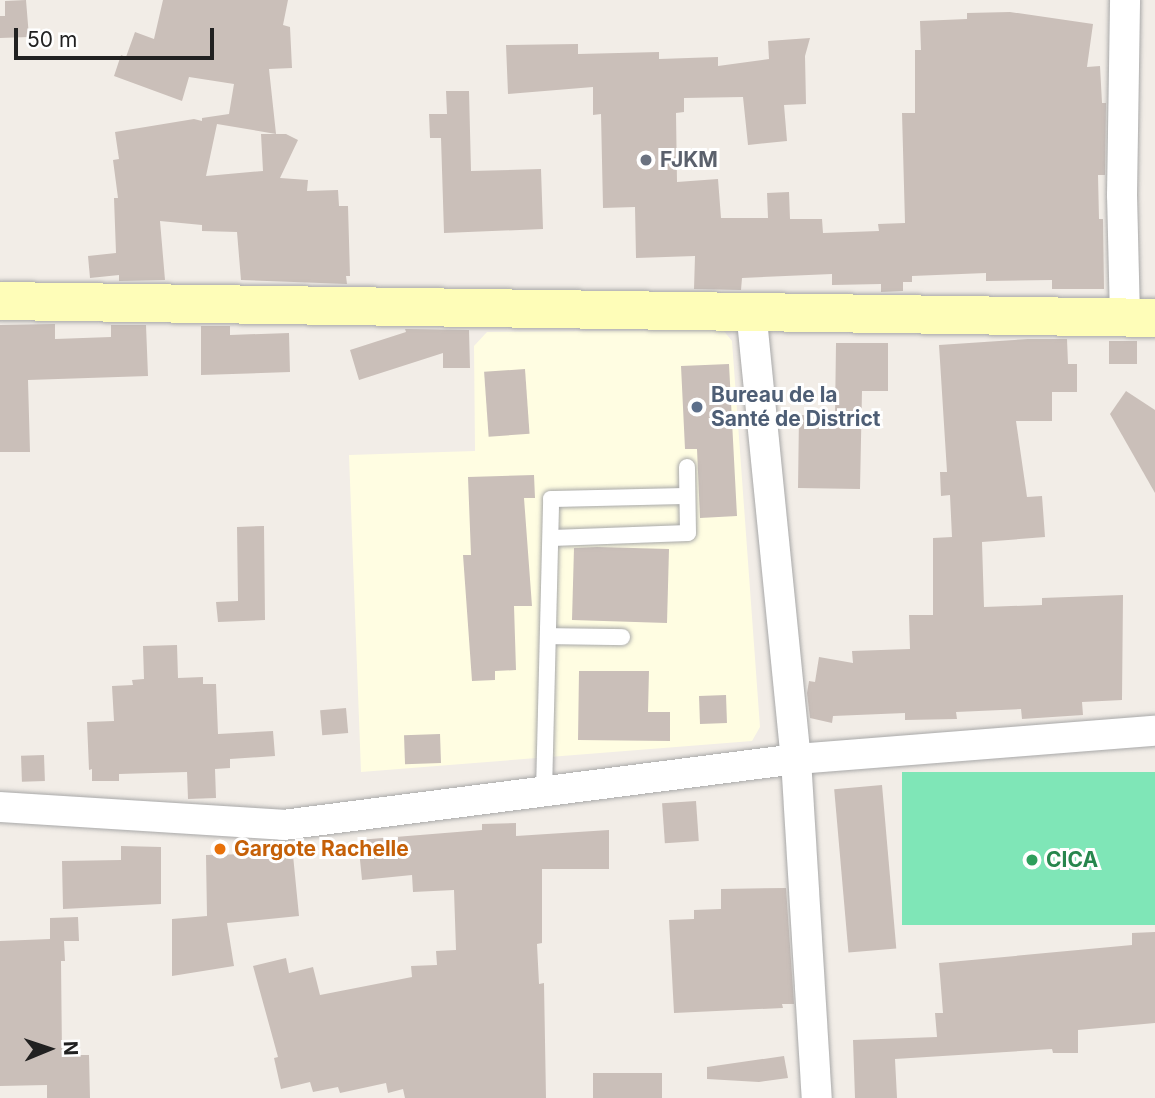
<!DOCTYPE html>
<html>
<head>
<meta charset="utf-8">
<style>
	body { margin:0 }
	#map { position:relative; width:1155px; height:1098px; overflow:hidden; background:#f2ede7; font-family:Inter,sans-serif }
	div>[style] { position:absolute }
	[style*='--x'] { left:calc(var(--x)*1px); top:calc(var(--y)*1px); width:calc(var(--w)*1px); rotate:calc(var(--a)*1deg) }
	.education>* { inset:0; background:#fffde2 }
	.pitch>* { inset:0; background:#7fe6b7; transform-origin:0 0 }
	.building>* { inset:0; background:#cabfb9; transform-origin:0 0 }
	.roads { filter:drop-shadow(0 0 2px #a8a8a8) drop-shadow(0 0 2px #a8a8a8) }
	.lane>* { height:16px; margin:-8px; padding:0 8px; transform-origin:8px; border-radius:8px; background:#fff }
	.street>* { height:30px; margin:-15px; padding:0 15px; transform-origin:15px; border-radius:15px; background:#fff }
	.secondary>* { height:38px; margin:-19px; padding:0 19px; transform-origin:19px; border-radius:19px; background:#fefdb8 }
	.dots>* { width:19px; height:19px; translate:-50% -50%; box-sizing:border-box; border:4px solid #fff; border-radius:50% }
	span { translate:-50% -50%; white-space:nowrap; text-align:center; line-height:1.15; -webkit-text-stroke:6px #fff; paint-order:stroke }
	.worship-label { font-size:21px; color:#5b616d; font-weight:700 }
	.left { translate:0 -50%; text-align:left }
	.service-label { font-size:21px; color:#4e5e75; font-weight:700 }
	.food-label { font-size:21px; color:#c56008; font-weight:700 }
	.leisure-label { font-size:21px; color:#27864d; font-weight:700 }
	.north { position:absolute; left:14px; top:1014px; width:70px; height:70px; -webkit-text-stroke:5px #fff; paint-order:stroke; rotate:88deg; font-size:19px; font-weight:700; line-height:28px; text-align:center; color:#212121 }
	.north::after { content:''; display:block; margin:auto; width:24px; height:32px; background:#212121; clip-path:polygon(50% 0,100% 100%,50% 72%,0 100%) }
	.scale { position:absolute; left:14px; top:28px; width:200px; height:32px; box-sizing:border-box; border:4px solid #212121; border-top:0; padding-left:9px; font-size:21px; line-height:24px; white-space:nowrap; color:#212121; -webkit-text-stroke:5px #fff; paint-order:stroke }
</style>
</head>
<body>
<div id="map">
	<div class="education">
		<i style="clip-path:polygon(723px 330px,732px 341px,760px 727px,752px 741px,361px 772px,349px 455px,475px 451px,474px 346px,487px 332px)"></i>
	</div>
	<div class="pitch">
		<i style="left:1155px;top:772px;width:153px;height:253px;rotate:90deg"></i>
	</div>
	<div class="building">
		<i style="clip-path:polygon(26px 0,29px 37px,0 38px,0 16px,5px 16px,5px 1px)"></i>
		<i style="clip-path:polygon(163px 0,288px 0,283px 25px,290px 27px,292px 68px,269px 69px,276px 134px,217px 124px,206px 176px,263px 171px,261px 134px,286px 134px,298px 140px,280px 178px,308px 180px,307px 191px,338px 190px,339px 206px,348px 206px,350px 276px,346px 276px,347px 284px,241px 280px,237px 232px,202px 231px,202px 225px,160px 221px,165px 280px,119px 281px,119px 275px,90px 278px,88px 256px,116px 253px,114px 198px,118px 198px,113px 160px,119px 159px,115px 132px,194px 119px,202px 121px,202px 118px,229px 114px,234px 84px,189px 77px,182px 101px,114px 76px,121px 55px,126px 57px,135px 32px,154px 39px)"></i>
		<i style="clip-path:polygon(1010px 12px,1093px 24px,1087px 67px,1100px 66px,1102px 103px,1106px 103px,1105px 175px,1098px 175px,1099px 219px,1103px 219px,1104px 289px,1052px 289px,1052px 280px,986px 281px,986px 273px,912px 276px,912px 282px,903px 282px,903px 291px,881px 292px,881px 284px,832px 285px,832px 274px,742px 278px,741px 290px,694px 289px,695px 256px,636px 258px,635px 207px,603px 208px,601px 114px,593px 115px,593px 87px,508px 94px,506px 45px,578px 44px,578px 54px,659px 52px,659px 59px,718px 57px,718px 66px,769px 59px,768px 41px,810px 38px,805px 56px,806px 104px,784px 105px,787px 141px,748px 145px,743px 97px,684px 98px,684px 112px,676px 113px,677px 182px,718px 179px,721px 218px,768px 218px,767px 193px,789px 192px,790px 219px,822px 219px,823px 233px,879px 231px,878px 224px,905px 223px,902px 113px,915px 113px,915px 50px,921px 50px,920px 21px,967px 19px,967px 13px)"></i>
		<i style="clip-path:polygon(446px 91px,469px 91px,471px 171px,541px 169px,543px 229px,444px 233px,441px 138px,430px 138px,429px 114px,447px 114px)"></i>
		<i style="clip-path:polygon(55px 324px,55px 339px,111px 337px,111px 325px,146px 325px,148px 376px,28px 380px,30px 452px,0 452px,0 325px)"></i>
		<i style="clip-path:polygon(201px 326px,230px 326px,230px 335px,289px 333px,290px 372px,201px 375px)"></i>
		<i style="clip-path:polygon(405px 329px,469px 330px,470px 368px,443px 368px,443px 353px,359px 380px,350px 350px,406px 332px)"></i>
		<i style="clip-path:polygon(1028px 339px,1067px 339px,1068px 364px,1077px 364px,1077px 392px,1052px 392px,1052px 421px,1016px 421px,1027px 497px,1042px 496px,1045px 537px,982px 542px,984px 607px,1042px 605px,1042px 598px,1123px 595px,1122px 700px,1082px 702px,1083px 715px,1022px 719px,1021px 709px,956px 712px,957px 719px,905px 720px,905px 713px,833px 716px,832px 723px,810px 718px,807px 693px,809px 681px,815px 682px,819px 657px,853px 663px,852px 651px,910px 649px,909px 615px,933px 615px,933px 538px,952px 537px,950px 495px,941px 496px,940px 472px,947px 472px,939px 345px)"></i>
		<i style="left:1109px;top:341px;width:28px;height:23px"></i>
		<i style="clip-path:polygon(836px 343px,888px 343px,888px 391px,862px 391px,860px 489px,798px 488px,799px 415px,835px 416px)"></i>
		<i style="clip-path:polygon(729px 364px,737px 516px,700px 518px,697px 449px,685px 449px,681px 366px)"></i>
		<i style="left:525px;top:369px;width:65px;height:41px;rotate:86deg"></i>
		<i style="clip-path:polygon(1126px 391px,1155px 410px,1155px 493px,1110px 414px)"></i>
		<i style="clip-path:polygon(534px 475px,535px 498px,524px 498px,532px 606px,514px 606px,516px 670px,495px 671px,495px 680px,472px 681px,463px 555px,471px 555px,468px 477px)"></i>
		<i style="clip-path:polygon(264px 526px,265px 620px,218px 622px,216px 602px,238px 601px,237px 527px)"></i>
		<i style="clip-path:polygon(597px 547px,669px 549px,667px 623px,572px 620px,574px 548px)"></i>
		<i style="clip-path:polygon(177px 645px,178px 678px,203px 677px,203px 684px,216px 684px,218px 734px,273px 731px,275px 756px,230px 759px,230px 768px,215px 769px,216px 798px,188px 799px,187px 772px,119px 774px,119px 781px,92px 781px,92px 769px,89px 770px,87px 722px,114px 721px,112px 686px,133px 685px,132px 680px,144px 679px,143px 646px)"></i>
		<i style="clip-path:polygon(579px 671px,649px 671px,648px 712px,670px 712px,670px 741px,578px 740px)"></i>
		<i style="left:726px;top:695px;width:28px;height:27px;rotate:88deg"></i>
		<i style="left:346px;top:708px;width:25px;height:26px;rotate:85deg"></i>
		<i style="left:440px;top:734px;width:29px;height:36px;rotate:88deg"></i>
		<i style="left:44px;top:755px;width:26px;height:23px;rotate:88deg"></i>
		<i style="left:882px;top:785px;width:164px;height:48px;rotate:85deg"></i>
		<i style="left:696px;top:801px;width:40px;height:34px;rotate:86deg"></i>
		<i style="clip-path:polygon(516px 823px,516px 836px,609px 830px,609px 869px,542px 869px,542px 943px,537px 944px,539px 984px,544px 983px,546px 1098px,405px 1098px,403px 1089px,388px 1093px,386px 1083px,340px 1093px,338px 1087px,313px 1092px,310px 1082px,281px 1089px,274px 1058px,278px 1057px,253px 966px,286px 958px,289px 973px,313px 967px,320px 995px,412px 977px,411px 966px,437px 965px,436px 951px,456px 950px,454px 890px,413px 892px,412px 875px,362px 880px,358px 840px,482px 830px,482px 824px)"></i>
		<i style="clip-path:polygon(292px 845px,299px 916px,227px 923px,234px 966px,172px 976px,172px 919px,207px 916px,206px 855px,251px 854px,250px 849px)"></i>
		<i style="clip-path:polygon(121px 846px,161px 847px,161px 904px,63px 909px,62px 861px,121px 860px)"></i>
		<i style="clip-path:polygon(786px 888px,794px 1004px,782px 1004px,783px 1008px,674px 1013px,669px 920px,694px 919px,694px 910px,721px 909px,721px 889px)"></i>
		<i style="clip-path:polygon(78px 917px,79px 941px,64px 941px,65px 961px,61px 961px,62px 1055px,89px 1055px,90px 1098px,47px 1098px,47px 1085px,0 1086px,0 941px,50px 939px,50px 918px)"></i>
		<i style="clip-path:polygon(1155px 932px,1155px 1023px,1078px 1030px,1078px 1053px,1053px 1053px,1052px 1049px,895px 1059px,897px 1098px,855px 1098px,853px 1040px,937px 1037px,935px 1013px,943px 1013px,939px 963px,1132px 945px,1132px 933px)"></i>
		<i style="clip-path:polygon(784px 1056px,788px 1078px,759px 1082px,707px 1079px,707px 1067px)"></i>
		<i style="left:662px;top:1073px;width:25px;height:69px;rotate:90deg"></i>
	</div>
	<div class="roads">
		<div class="lane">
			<i style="--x:552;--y:538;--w:136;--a:-2.1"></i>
			<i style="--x:688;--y:533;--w:66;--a:-90.9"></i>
			<i style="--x:549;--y:636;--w:73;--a:0.8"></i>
			<i style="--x:544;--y:792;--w:293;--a:-88.6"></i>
			<i style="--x:551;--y:499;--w:136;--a:-1.3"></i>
		</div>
		<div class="street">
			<i style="--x:751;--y:310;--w:451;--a:84.3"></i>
			<i style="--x:796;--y:759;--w:340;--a:86.5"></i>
			<i style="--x:1125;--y:317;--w:122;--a:-91.4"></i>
			<i style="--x:1122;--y:195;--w:195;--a:-89.1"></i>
			<i style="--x:0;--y:807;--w:284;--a:3.6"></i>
			<i style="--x:283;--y:825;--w:517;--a:-7.33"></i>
			<i style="--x:796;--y:759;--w:360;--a:-4.5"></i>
		</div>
		<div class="secondary">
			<i style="--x:0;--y:301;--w:1155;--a:0.84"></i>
		</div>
	</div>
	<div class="dots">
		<i style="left:646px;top:160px;background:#6b7280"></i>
		<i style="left:697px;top:407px;background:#5c6f8a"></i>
		<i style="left:220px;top:849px;background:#e8710a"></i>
		<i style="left:1032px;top:860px;background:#2e9e5b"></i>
	</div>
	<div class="worship-label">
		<span class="left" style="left:660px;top:160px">FJKM</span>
	</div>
	<div class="service-label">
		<span class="left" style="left:711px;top:407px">Bureau de la<br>Santé de District</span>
	</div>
	<div class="food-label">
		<span class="left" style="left:234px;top:849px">Gargote Rachelle</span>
	</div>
	<div class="leisure-label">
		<span class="left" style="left:1046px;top:860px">CICA</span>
	</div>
	<div class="north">N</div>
	<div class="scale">50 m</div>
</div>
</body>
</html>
